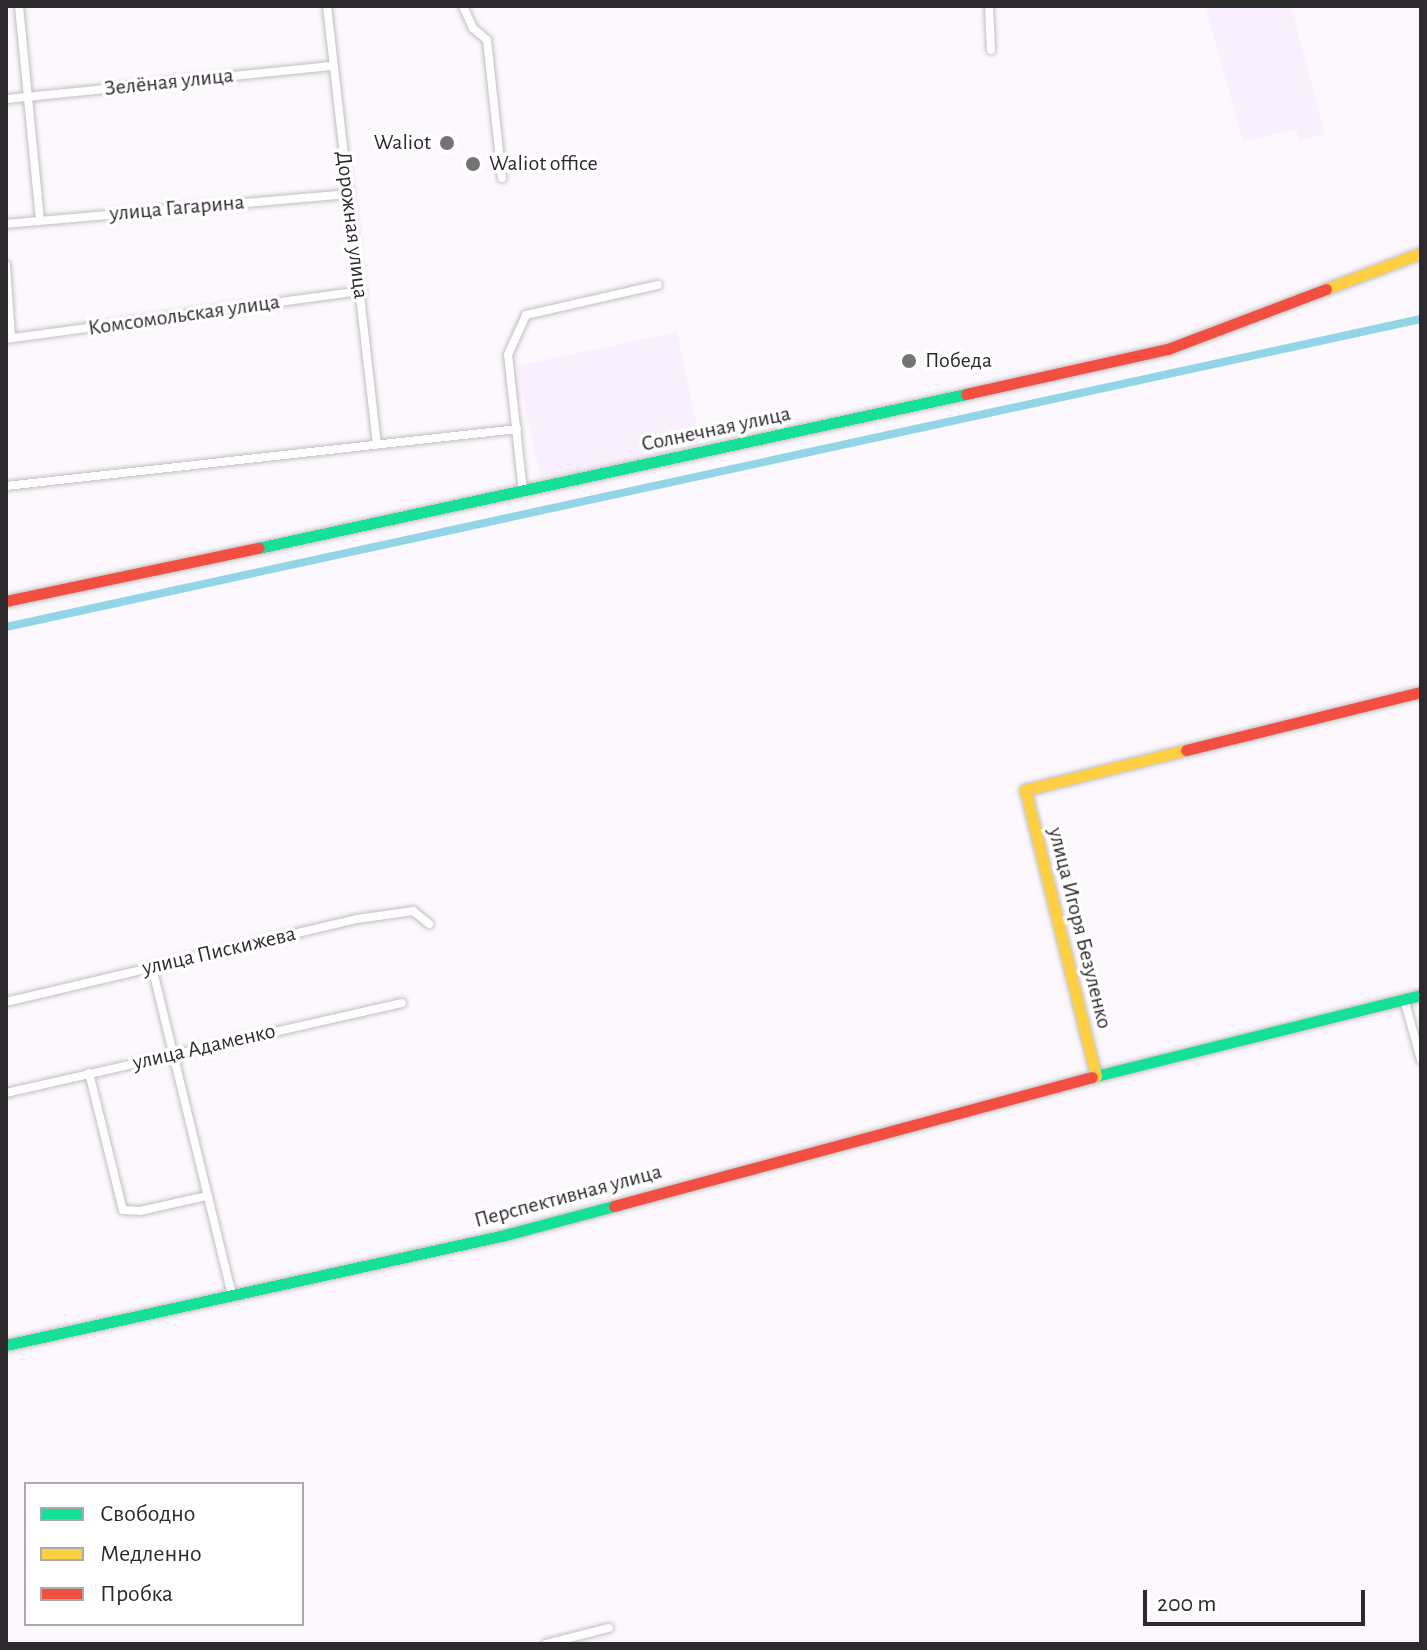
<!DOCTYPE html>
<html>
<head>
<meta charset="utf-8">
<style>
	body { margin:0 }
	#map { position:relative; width:1427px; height:1650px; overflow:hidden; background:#fcf8fd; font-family:"Alegreya Sans",sans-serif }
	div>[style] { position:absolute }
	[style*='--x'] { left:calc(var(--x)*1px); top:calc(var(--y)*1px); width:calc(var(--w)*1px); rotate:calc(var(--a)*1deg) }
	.industrial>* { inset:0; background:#faf0fd; transform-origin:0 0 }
	.canal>* { height:8px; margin:-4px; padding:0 4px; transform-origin:4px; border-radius:4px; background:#92d5e6 }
	.roads { filter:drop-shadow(0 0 2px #c1bec1) drop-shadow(0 0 2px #c1bec1) }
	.street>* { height:8px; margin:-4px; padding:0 4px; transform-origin:4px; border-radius:4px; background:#fffeff }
	.fast>* { height:11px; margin:-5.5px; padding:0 5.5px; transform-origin:5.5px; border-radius:5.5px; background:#16e098 }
	.slow>* { height:11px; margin:-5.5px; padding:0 5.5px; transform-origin:5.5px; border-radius:5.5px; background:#ffcf43 }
	.jam>* { height:11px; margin:-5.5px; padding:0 5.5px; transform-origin:5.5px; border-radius:5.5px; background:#f24e42 }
	.dots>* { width:22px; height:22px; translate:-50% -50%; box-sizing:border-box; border:4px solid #fff; border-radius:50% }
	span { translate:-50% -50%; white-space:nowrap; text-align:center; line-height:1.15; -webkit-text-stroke:7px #fff; paint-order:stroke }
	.street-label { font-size:22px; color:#2d2a2e }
	.poi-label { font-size:22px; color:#2d2a2e }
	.right { translate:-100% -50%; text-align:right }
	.left { translate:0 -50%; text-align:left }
	.frame { position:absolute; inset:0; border:8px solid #2d2a2e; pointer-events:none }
	.legend { position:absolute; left:24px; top:1482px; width:280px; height:144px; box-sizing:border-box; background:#fff; border:2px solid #abaaab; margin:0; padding:10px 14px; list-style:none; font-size:24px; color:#2d2a2e }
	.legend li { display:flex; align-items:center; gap:16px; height:40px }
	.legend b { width:40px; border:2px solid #abaaab }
	.scale { position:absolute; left:1143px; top:1590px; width:222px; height:36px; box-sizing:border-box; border:4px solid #2d2a2e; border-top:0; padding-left:10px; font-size:24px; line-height:28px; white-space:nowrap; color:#2d2a2e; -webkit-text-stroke:6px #fff; paint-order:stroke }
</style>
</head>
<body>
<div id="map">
	<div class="industrial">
		<i style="clip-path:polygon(1205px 6px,1291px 6px,1325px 134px,1299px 141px,1296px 130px,1243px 141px)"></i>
		<i style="left:677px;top:332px;width:116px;height:164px;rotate:78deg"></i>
	</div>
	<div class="canal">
		<i style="--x:6;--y:627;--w:1448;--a:-12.28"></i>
	</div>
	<div class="roads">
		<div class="street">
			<i style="--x:19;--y:6;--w:215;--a:84.4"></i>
			<i style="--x:327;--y:6;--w:441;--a:83.5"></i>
			<i style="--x:463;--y:6;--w:24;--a:66"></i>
			<i style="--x:473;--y:28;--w:18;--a:41"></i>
			<i style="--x:487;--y:40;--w:139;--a:83.8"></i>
			<i style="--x:989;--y:6;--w:44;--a:87.4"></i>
			<i style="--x:6;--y:99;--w:328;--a:-5.8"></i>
			<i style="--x:6;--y:224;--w:343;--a:-5"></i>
			<i style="--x:6;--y:265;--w:73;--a:86.1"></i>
			<i style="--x:6;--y:339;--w:359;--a:-7.7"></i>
			<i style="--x:6;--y:486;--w:514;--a:-6.36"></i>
			<i style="--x:523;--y:492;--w:138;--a:-96.2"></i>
			<i style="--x:508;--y:355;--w:44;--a:-65.8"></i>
			<i style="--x:526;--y:315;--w:135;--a:-12.8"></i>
			<i style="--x:152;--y:967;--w:339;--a:76.3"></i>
			<i style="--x:1404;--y:999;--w:63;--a:74.4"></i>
			<i style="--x:6;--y:1002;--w:361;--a:-13.3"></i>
			<i style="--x:357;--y:919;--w:57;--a:-8.1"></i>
			<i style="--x:413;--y:911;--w:21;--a:39"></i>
			<i style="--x:89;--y:1073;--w:141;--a:76.1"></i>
			<i style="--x:123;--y:1210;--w:17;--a:3"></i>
			<i style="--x:140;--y:1211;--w:69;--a:-12.6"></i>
			<i style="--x:6;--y:1093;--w:406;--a:-12.8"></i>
			<i style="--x:546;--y:1644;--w:65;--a:-14.3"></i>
		</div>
		<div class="fast">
			<i style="--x:258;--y:548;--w:725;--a:-12.27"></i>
			<i style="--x:1092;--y:1077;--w:339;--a:-14"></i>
			<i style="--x:6;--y:1345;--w:511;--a:-12.43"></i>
			<i style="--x:505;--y:1235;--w:113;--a:-14.9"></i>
		</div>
		<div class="slow">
			<i style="--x:1326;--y:289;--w:102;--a:-20.8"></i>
			<i style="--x:1096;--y:1076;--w:295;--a:-103.9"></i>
			<i style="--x:1025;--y:790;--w:166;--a:-14"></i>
		</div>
		<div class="jam">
			<i style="--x:966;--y:394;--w:207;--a:-12.6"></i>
			<i style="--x:1168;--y:349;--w:169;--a:-20.8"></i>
			<i style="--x:6;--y:601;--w:258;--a:-11.9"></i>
			<i style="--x:1186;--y:750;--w:242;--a:-13.9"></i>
			<i style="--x:614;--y:1206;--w:495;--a:-15.1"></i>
		</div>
	</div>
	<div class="dots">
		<i style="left:447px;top:143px;background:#757276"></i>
		<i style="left:473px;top:164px;background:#757276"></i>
		<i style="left:909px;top:361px;background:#757276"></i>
	</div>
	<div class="street-label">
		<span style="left:169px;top:82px;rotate:-6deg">Зелёная улица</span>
		<span style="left:177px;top:208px;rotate:-5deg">улица Гагарина</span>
		<span style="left:352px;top:225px;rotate:83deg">Дорожная улица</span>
		<span style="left:184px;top:315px;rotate:-8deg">Комсомольская улица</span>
		<span style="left:716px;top:429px;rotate:-12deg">Солнечная улица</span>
		<span style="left:1080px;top:928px;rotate:76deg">улица Игоря Безуленко</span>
		<span style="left:219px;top:951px;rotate:-13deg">улица Пискижева</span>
		<span style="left:204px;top:1047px;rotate:-13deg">улица Адаменко</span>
		<span style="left:568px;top:1196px;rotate:-15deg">Перспективная улица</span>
	</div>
	<div class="poi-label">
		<span class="right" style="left:431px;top:143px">Waliot</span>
		<span class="left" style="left:489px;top:164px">Waliot office</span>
		<span class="left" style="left:925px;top:361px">Победа</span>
	</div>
	<div class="frame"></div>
	<ul class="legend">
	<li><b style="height:10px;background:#16e098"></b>Свободно</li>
	<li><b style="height:10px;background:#ffcf43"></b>Медленно</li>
	<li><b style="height:10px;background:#f24e42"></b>Пробка</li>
	</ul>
	<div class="scale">200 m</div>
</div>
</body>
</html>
